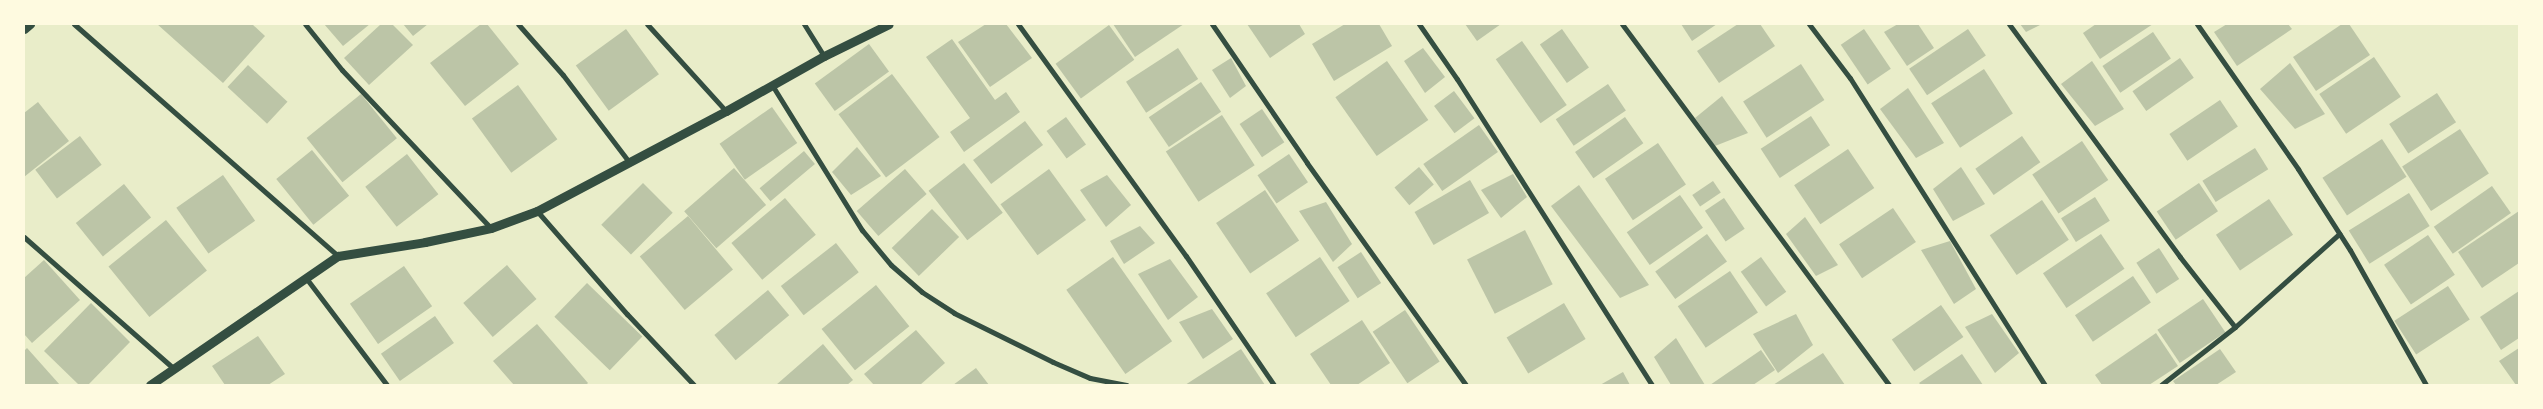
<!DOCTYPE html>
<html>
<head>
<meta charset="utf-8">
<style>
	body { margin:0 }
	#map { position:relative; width:2543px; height:409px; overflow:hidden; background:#e9edc9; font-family:Karla,sans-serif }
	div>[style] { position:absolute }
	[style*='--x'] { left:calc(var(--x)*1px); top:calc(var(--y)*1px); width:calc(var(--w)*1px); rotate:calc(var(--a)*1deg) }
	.building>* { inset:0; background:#bcc5a7; transform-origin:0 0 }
	.minor>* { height:5px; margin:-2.5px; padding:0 2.5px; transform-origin:2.5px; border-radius:2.5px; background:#344e41 }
	.tertiary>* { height:9px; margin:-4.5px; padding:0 4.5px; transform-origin:4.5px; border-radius:4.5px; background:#344e41 }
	span { translate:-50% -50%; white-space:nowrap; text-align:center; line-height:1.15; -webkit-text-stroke:4px #fefae0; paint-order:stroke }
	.frame { position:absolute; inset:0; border:25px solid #fefae0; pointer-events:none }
</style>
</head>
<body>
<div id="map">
	<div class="building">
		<i style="clip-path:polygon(157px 24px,252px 24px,265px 36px,223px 83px)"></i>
		<i style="clip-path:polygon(324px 24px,370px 24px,343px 46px)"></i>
		<i style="clip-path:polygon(381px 24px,392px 24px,413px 45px,369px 85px,344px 58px)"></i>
		<i style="clip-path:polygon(403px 24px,428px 24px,413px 36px)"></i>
		<i style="clip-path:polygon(481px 24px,487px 24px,519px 64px,465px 106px,430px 63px)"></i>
		<i style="clip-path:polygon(986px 24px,1006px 24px,1032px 58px,990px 87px,958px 42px)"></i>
		<i style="clip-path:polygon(1113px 24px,1184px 24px,1135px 57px)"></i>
		<i style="clip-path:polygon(1247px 24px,1299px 24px,1305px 34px,1270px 58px)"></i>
		<i style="clip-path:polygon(1345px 24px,1379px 24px,1392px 46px,1334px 81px,1312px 44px)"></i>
		<i style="clip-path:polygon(1465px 24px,1501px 24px,1477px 41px)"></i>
		<i style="clip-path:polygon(1681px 24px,1717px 24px,1692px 41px)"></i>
		<i style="clip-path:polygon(1738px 24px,1760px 24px,1775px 46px,1719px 83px,1697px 51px)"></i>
		<i style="clip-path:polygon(1898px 24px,1918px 24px,1934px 48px,1907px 66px,1884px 32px)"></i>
		<i style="clip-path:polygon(2020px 24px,2042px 24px,2026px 32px)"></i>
		<i style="clip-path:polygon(2096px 24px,2153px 24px,2100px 59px,2083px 33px)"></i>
		<i style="clip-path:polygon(2227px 24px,2288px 24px,2292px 29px,2237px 66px,2214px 32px)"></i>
		<i style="clip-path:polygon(2342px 24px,2349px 24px,2370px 55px,2316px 91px,2293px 57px)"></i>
		<i style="left:1109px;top:25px;width:43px;height:66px;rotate:54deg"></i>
		<i style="left:626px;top:29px;width:56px;height:62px;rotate:54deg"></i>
		<i style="left:1562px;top:29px;width:47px;height:27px;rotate:55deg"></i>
		<i style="left:1864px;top:29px;width:48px;height:28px;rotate:56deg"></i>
		<i style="left:1968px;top:29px;width:32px;height:71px;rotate:56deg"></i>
		<i style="left:2153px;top:32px;width:32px;height:61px;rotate:56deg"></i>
		<i style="clip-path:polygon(952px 39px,995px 100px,1006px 92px,1020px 112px,964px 152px,950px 132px,970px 118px,926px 57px)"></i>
		<i style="left:1522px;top:41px;width:78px;height:32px;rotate:55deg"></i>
		<i style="left:869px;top:44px;width:34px;height:67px;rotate:54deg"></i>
		<i style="left:1178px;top:48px;width:37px;height:62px;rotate:57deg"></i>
		<i style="clip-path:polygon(1423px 48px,1445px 77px,1425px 93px,1404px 61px)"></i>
		<i style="left:2374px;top:57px;width:48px;height:66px;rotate:56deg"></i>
		<i style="clip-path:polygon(1231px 58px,1246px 86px,1230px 98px,1212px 70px)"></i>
		<i style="left:2180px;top:58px;width:24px;height:58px;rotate:55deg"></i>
		<i style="left:1387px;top:61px;width:72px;height:63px;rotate:55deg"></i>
		<i style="clip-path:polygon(2092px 61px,2124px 109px,2095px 126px,2061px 84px)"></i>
		<i style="clip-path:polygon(2290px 63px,2325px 114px,2295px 129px,2260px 89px)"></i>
		<i style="left:1801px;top:64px;width:43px;height:69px;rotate:57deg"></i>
		<i style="left:248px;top:65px;width:54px;height:30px;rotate:43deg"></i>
		<i style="left:1984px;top:69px;width:53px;height:63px;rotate:57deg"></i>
		<i style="left:892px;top:74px;width:79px;height:67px;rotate:53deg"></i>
		<i style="left:1201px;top:82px;width:36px;height:63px;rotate:56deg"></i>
		<i style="left:1608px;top:84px;width:32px;height:63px;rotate:56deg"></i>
		<i style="left:518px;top:85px;width:67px;height:57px;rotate:54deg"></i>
		<i style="clip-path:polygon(1908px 88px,1944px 143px,1916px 158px,1880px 109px)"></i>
		<i style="left:1454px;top:91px;width:34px;height:25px;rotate:53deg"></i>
		<i style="left:2437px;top:93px;width:35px;height:57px;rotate:57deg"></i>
		<i style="left:361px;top:94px;width:57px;height:70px;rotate:51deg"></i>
		<i style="clip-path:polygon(1722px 96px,1748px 133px,1715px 146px,1695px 118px)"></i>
		<i style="left:2220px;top:100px;width:32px;height:61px;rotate:56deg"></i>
		<i style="clip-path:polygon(38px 102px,69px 141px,24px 177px,24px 113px)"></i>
		<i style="left:772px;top:107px;width:44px;height:64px;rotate:55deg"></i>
		<i style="left:1262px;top:109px;width:40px;height:27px;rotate:56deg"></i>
		<i style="left:1222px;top:115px;width:60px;height:67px;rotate:57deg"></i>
		<i style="left:1811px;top:116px;width:35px;height:60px;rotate:57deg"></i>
		<i style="left:1066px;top:117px;width:34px;height:24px;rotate:54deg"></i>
		<i style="left:1625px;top:117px;width:32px;height:61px;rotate:55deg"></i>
		<i style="left:1025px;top:121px;width:30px;height:65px;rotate:53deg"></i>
		<i style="left:1479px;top:125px;width:33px;height:68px;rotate:55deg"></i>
		<i style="left:2460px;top:129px;width:53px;height:69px;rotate:57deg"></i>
		<i style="left:80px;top:136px;width:36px;height:56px;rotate:53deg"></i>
		<i style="left:2022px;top:136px;width:32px;height:57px;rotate:55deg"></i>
		<i style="left:2382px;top:139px;width:45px;height:71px;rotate:57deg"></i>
		<i style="left:2082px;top:141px;width:47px;height:60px;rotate:56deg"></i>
		<i style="left:1658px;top:143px;width:50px;height:64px;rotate:56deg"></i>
		<i style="clip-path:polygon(857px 147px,881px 176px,851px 195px,832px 172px)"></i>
		<i style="left:2255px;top:148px;width:25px;height:62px;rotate:58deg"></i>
		<i style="left:1848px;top:149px;width:47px;height:65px;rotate:56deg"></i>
		<i style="left:312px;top:150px;width:59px;height:46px;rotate:51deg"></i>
		<i style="left:804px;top:151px;width:17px;height:58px;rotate:50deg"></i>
		<i style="left:407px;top:154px;width:51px;height:53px;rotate:52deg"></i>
		<i style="left:1289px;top:154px;width:34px;height:38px;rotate:56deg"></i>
		<i style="left:964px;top:163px;width:63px;height:45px;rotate:52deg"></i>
		<i style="left:1419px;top:167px;width:23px;height:32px;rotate:50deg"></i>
		<i style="clip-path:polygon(1961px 167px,1985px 204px,1953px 221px,1933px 189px)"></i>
		<i style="left:734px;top:168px;width:49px;height:66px;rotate:49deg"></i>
		<i style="left:905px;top:169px;width:33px;height:64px;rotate:49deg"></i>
		<i style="left:1049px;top:169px;width:63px;height:60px;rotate:54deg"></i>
		<i style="clip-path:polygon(1513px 174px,1527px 197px,1501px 218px,1481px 190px)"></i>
		<i style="left:223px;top:175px;width:56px;height:57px;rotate:55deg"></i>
		<i style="clip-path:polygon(1107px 175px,1131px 205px,1106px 227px,1080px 190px)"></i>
		<i style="left:1470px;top:180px;width:38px;height:64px;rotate:60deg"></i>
		<i style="left:1713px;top:181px;width:14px;height:25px;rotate:56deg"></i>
		<i style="left:643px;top:183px;width:42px;height:59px;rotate:45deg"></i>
		<i style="left:2199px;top:183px;width:34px;height:51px;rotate:56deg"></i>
		<i style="left:124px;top:184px;width:43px;height:62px;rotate:51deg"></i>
		<i style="clip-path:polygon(1579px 185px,1649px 285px,1620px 298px,1551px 206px)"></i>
		<i style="left:2492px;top:186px;width:33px;height:71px;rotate:55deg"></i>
		<i style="left:1265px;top:190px;width:61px;height:59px;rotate:56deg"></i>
		<i style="left:2409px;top:193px;width:39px;height:71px;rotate:58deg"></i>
		<i style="left:1680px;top:195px;width:40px;height:65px;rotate:55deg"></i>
		<i style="left:2095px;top:197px;width:28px;height:40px;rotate:58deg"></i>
		<i style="left:785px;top:198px;width:48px;height:70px;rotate:50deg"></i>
		<i style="left:1724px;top:198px;width:37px;height:23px;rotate:56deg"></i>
		<i style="left:2269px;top:199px;width:43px;height:64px;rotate:56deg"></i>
		<i style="left:2042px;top:200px;width:48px;height:63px;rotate:56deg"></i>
		<i style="clip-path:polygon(1326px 202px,1352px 244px,1333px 262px,1299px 211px)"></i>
		<i style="left:1893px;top:208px;width:41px;height:65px;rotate:56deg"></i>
		<i style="left:932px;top:209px;width:39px;height:56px;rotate:46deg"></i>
		<i style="clip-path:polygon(2519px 211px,2519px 263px,2482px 288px,2458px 252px)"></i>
		<i style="left:688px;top:216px;width:70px;height:63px;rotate:50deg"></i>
		<i style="clip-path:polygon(1805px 217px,1838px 265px,1816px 276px,1786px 234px)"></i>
		<i style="left:166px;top:220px;width:65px;height:74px;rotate:51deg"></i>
		<i style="clip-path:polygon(1140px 226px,1155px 243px,1124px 264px,1110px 241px)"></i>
		<i style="left:1525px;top:230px;width:61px;height:65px;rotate:63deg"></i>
		<i style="left:1707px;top:234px;width:34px;height:64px;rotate:54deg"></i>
		<i style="left:2101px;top:234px;width:42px;height:70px;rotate:56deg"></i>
		<i style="left:2428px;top:235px;width:48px;height:53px;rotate:56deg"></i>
		<i style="clip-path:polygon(1950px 241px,1976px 289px,1954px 304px,1921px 250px)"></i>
		<i style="left:836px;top:243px;width:37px;height:70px;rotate:52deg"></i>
		<i style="left:2159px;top:248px;width:37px;height:27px;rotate:57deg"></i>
		<i style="left:1361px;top:252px;width:37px;height:28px;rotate:57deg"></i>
		<i style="left:1113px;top:257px;width:103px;height:57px;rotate:55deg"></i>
		<i style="left:1320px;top:257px;width:53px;height:65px;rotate:56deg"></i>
		<i style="left:1761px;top:257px;width:43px;height:25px;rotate:54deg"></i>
		<i style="clip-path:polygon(1170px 259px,1198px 297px,1168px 320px,1138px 274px)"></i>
		<i style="clip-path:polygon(44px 260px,80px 300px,32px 343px,24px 334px,24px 278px)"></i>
		<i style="left:507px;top:265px;width:45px;height:58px;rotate:49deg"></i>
		<i style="left:404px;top:266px;width:49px;height:66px;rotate:55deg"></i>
		<i style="left:1730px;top:271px;width:50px;height:63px;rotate:56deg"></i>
		<i style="left:2133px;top:276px;width:32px;height:70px;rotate:56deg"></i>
		<i style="left:587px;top:283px;width:77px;height:47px;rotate:44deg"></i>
		<i style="left:876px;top:285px;width:53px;height:70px;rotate:51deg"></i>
		<i style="left:2448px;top:286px;width:40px;height:64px;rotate:57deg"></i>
		<i style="left:768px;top:290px;width:33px;height:70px;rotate:50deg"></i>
		<i style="clip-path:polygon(2519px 291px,2519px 338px,2501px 350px,2480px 317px)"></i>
		<i style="left:2203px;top:299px;width:40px;height:55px;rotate:56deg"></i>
		<i style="clip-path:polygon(91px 303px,130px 342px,88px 385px,79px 385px,44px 351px)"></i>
		<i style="left:1564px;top:303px;width:42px;height:67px;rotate:59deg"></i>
		<i style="left:1941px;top:305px;width:39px;height:60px;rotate:55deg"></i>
		<i style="clip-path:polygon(1212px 309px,1233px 339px,1203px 359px,1179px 322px)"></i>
		<i style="left:1405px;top:310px;width:62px;height:39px;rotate:56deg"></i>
		<i style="clip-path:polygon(1796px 314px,1813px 345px,1778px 373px,1753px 334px)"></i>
		<i style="clip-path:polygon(1992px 314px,2019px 353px,1995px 373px,1965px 327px)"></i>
		<i style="left:435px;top:316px;width:33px;height:66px;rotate:55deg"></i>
		<i style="clip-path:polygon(1362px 320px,1390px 363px,1357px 385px,1331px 385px,1310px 354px)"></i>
		<i style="clip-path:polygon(537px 324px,588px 383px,586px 385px,514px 385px,493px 361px)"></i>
		<i style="clip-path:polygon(916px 330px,945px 363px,920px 385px,874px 385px,864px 374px)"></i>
		<i style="clip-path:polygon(2156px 333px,2178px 366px,2149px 385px,2102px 385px,2095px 375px)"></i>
		<i style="clip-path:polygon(258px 336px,285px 374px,268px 385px,225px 385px,212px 366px)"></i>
		<i style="clip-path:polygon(1676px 338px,1705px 385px,1671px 385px,1654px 357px)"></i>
		<i style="clip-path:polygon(823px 344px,853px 380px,847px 385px,776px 385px)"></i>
		<i style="clip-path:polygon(27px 348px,60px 385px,24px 385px,24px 351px)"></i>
		<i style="clip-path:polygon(2519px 348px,2519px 385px,2516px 385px,2499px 361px)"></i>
		<i style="clip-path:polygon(1241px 349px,1265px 385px,1185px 385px)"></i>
		<i style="clip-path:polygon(2220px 349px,2236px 372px,2216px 385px,2176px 385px,2173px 381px)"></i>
		<i style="clip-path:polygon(1761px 350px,1775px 370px,1753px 385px,1710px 385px)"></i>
		<i style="clip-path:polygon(1823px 353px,1845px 385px,1773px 385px)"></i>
		<i style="clip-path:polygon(1962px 354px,1983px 385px,1921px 385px,1919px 383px)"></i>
		<i style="clip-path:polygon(976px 368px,989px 385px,953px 385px)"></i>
		<i style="clip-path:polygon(1623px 372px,1630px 385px,1600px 385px)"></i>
	</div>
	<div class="minor">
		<i style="--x:74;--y:24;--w:351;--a:41.3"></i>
		<i style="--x:305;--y:24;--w:59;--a:51.2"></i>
		<i style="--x:342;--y:70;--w:217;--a:46.7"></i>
		<i style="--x:518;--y:24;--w:68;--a:48.6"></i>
		<i style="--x:563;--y:75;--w:109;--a:52.8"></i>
		<i style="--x:647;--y:24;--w:118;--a:47.8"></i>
		<i style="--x:804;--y:24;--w:38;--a:58"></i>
		<i style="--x:1018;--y:24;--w:286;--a:54.1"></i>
		<i style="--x:1186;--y:256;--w:156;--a:55.7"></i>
		<i style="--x:1212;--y:24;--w:168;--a:55.6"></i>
		<i style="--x:1307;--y:163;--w:273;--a:54.4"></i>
		<i style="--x:1419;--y:24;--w:67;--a:55.4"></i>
		<i style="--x:1457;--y:79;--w:363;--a:57.5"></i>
		<i style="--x:1622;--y:24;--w:449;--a:53.5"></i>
		<i style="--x:1809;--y:24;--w:68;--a:52.8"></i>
		<i style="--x:1850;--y:78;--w:364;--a:57.6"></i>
		<i style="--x:2009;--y:24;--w:289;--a:53.7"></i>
		<i style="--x:2180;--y:257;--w:89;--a:51.8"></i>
		<i style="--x:2197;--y:24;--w:177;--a:55.1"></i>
		<i style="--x:2298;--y:169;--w:96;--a:57.3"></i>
		<i style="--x:2350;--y:250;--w:155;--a:60.6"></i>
		<i style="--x:772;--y:85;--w:171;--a:58.2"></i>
		<i style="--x:862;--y:230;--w:45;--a:50.4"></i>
		<i style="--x:891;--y:265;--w:41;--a:41.1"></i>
		<i style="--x:922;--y:292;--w:38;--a:33"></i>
		<i style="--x:954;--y:313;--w:110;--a:26.3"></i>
		<i style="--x:1053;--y:362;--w:40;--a:23.4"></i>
		<i style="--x:1090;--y:378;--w:37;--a:11"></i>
		<i style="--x:537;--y:211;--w:137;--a:48.9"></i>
		<i style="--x:627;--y:314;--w:98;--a:46.7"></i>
		<i style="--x:24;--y:237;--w:200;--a:41.3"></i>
		<i style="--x:306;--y:278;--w:134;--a:52.9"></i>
		<i style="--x:2161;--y:385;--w:94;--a:-38.1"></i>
		<i style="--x:2235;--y:327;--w:140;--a:-41.8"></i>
	</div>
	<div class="tertiary">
		<i style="--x:24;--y:29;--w:8;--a:-40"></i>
		<i style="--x:150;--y:385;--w:228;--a:-34.5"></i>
		<i style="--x:338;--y:256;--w:88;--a:-9.1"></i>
		<i style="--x:425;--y:242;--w:67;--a:-12"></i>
		<i style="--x:491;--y:228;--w:49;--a:-20.3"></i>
		<i style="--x:537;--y:211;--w:214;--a:-27.9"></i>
		<i style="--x:726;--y:111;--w:112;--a:-29.3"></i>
		<i style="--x:824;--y:56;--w:72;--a:-26.2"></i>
	</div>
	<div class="frame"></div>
</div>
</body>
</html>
